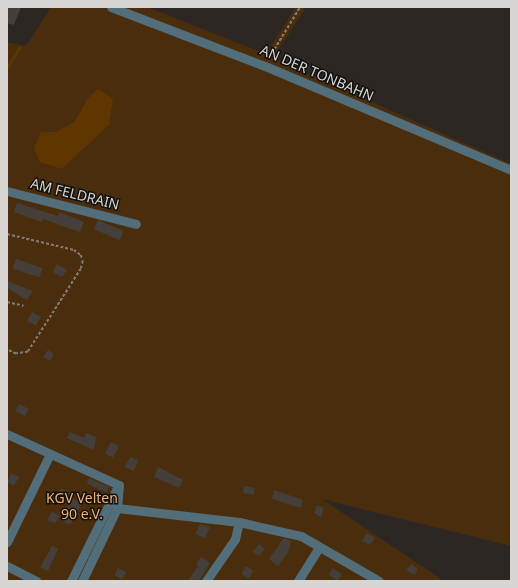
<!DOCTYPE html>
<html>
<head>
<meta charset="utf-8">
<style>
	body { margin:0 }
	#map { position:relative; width:518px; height:588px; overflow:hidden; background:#2c2723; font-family:"Noto Sans",sans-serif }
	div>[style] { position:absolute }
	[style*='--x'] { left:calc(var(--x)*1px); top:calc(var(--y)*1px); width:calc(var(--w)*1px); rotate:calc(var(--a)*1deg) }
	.green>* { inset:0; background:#4a2d0d }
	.water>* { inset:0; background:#5f3600 }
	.stream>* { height:3px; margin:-1.5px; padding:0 1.5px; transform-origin:1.5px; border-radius:1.5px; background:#5f3600 }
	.building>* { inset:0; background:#443f3b; transform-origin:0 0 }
	.path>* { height:1.5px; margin-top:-0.75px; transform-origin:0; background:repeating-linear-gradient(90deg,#807c78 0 3px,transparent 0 5px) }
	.minor>* { height:9px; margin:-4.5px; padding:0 4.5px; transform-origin:4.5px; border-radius:4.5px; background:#526e7a }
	span { translate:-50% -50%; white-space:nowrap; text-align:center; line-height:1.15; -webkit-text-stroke:3px #13110f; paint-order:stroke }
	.street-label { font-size:14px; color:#d8d5d2 }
	.park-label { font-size:14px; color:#f5b26e }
	.frame { position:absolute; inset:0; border:8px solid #d8d5d2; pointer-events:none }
</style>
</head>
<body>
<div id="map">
	<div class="green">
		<i style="clip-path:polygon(evenodd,51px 7px,147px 7px,266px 54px,296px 7px,306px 7px,273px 58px,511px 164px,511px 546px,322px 499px,444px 581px,7px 581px,7px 42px,26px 46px,51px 7px,88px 98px,109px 125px,62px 169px,41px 132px,55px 132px,74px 122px,88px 98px)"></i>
	</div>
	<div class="water">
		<i style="clip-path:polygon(98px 89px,113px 99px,109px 125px,62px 169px,40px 162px,34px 149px,41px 132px,55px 132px,74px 122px,88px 98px)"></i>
	</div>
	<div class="stream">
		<i style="--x:7;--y:67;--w:24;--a:-57"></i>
	</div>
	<div class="building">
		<i style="clip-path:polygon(7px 7px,21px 7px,14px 25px,7px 23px)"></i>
		<i style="clip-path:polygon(17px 203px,58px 216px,59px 212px,84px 222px,80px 232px,43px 219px,42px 222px,14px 212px)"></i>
		<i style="left:98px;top:220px;width:28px;height:10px;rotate:23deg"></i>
		<i style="left:16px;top:259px;width:28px;height:10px;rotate:19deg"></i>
		<i style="clip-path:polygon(57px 264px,67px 270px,62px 277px,53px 272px)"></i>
		<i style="clip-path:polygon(7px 281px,33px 291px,27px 300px,7px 288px)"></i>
		<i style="left:32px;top:312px;width:10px;height:10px;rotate:29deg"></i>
		<i style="clip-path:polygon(48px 350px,54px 354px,50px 361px,43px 357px)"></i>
		<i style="left:19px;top:404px;width:11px;height:8px;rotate:27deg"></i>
		<i style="clip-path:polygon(70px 432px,84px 438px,86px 433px,96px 437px,94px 450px,67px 438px)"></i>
		<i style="left:111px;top:442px;width:9px;height:13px;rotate:27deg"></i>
		<i style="clip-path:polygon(130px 457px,138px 460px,134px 471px,125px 467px)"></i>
		<i style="clip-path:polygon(158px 467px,183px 480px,179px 488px,154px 477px)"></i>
		<i style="clip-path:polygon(11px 473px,19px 477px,14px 486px,7px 482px)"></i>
		<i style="left:89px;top:478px;width:22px;height:6px;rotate:24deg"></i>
		<i style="left:244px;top:486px;width:11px;height:7px;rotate:10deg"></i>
		<i style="left:61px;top:488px;width:8px;height:10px;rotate:30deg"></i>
		<i style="clip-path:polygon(274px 490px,303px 500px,301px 508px,272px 499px)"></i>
		<i style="clip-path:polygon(72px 498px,82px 503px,70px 525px,62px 521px)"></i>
		<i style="clip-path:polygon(317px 505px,324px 508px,321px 517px,314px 513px)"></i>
		<i style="clip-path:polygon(52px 512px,60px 516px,55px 523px,47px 520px)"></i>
		<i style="clip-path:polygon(200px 524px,210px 527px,205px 538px,195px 534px)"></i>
		<i style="clip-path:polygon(367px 533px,375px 538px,370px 545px,362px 541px)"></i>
		<i style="clip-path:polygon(284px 538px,291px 541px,288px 552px,278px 566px,269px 559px)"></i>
		<i style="clip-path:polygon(259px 544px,265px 549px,259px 556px,253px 552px)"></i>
		<i style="clip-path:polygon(52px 546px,58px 549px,48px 571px,40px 567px)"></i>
		<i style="clip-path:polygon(201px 557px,210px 563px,199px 581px,188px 581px,198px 566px,196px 564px)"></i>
		<i style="clip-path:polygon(411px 564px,418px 569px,414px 575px,406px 570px)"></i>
		<i style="left:246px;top:566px;width:9px;height:9px;rotate:32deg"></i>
		<i style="left:118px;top:568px;width:9px;height:8px;rotate:27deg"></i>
		<i style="left:333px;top:568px;width:11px;height:8px;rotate:34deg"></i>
	</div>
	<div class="path">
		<i style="--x:269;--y:58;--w:60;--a:-58.7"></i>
		<i style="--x:7;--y:234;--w:69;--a:13.4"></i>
		<i style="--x:74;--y:250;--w:9;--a:36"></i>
		<i style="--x:81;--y:255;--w:6;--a:72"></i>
		<i style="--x:83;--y:261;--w:8;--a:104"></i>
		<i style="--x:81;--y:269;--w:98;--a:122.6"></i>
		<i style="--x:28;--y:352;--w:12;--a:171"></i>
		<i style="--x:16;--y:354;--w:10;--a:-156"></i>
		<i style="--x:7;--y:302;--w:17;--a:13"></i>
	</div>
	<div class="minor">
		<i style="--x:111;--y:7;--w:165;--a:21"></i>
		<i style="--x:265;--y:66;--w:267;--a:22.9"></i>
		<i style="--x:7;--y:191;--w:133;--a:14.3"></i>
		<i style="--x:7;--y:434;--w:123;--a:24.5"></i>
		<i style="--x:119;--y:485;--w:23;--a:95"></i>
		<i style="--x:7;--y:542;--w:98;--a:-64"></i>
		<i style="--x:7;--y:566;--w:33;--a:27"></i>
		<i style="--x:71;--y:581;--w:102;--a:-63.7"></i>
		<i style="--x:82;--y:581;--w:81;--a:-64.4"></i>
		<i style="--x:117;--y:508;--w:123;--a:6.5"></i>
		<i style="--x:239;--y:522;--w:64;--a:12.7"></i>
		<i style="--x:301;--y:536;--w:90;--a:30"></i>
		<i style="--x:206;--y:581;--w:51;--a:-55.4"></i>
		<i style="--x:235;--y:539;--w:17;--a:-77"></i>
		<i style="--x:298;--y:581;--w:39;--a:-58"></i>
	</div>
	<div class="street-label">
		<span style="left:317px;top:73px;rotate:23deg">AN DER TONBAHN</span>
		<span style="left:75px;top:194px;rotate:14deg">AM FELDRAIN</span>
	</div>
	<div class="park-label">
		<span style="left:82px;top:506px">KGV Velten<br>90 e.V.</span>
	</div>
	<div class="frame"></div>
</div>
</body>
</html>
